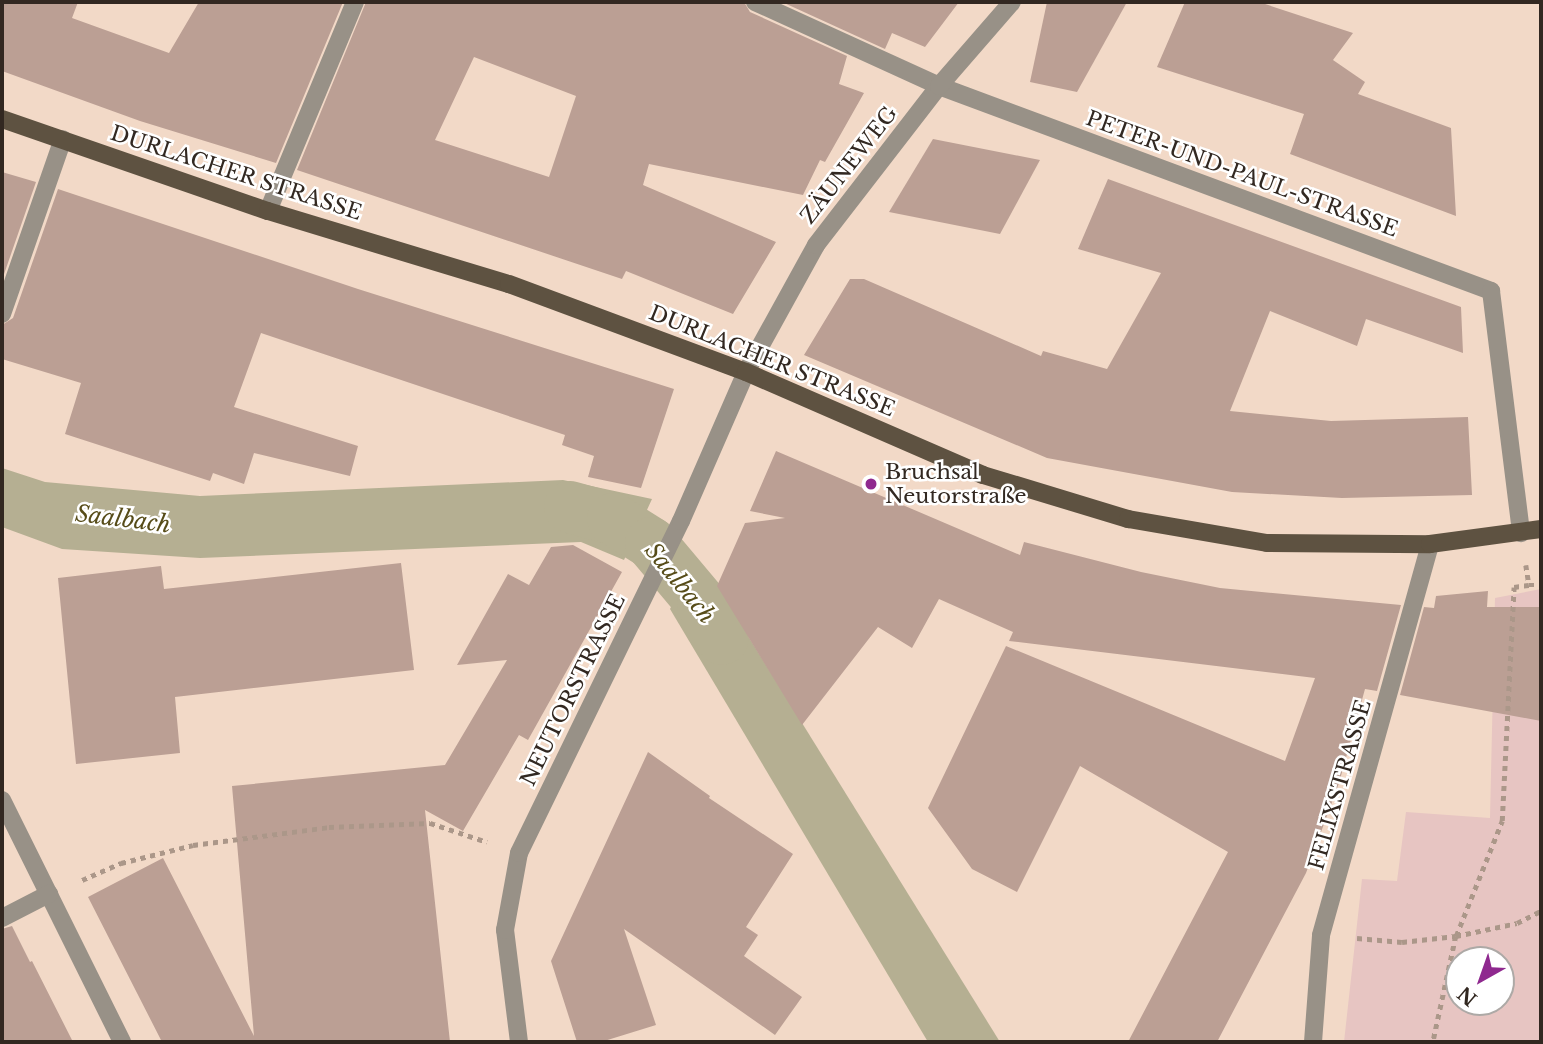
<!DOCTYPE html>
<html>
<head>
<meta charset="utf-8">
<style>
	body { margin:0 }
	#map { position:relative; width:1543px; height:1044px; overflow:hidden; background:#f2d9c7; font-family:"Libre Baskerville",serif }
	div>[style] { position:absolute }
	[style*='--x'] { left:calc(var(--x)*1px); top:calc(var(--y)*1px); width:calc(var(--w)*1px); rotate:calc(var(--a)*1deg) }
	.green>* { inset:0; background:#e7c5c2 }
	.water>* { inset:0; background:#b5af92 }
	.canal>* { height:52px; margin:-26px; padding:0 26px; transform-origin:26px; border-radius:26px; background:#b5af92 }
	.building>* { inset:0; background:#bb9f94 }
	.path>* { height:4.5px; margin-top:-2.25px; transform-origin:0; background:repeating-linear-gradient(90deg,#ab9789 0 5px,transparent 0 10px) }
	.minor>* { height:18px; margin:-9px; padding:0 9px; transform-origin:9px; border-radius:9px; background:#989187 }
	.major>* { height:18px; margin:-9px; padding:0 9px; transform-origin:9px; border-radius:9px; background:#5e5241 }
	.dots>* { width:19px; height:19px; translate:-50% -50%; box-sizing:border-box; border:4px solid #fff; border-radius:50% }
	span { translate:-50% -50%; white-space:nowrap; text-align:center; line-height:1.15; -webkit-text-stroke:5px #fff; paint-order:stroke }
	.street-label { font-size:21px; color:#322821 }
	.poi-label { font-size:21px; color:#322821 }
	.left { translate:0 -50%; text-align:left }
	.water-label { font-size:23px; color:#574c19; font-style:italic }
	.frame { position:absolute; inset:0; border:4px solid #322821; pointer-events:none }
	.north { position:absolute; left:1445px; top:946px; width:70px; height:70px; box-sizing:border-box; background:#fff; border:2px solid #ada9a6; border-radius:50%; rotate:220deg; font-size:19px; font-weight:700; line-height:28px; text-align:center; color:#322821 }
	.north::after { content:''; display:block; margin:auto; width:24px; height:32px; background:#8f298f; clip-path:polygon(50% 0,100% 100%,50% 72%,0 100%) }
</style>
</head>
<body>
<div id="map">
	<div class="green">
		<i style="clip-path:polygon(evenodd,1541px 589px,1541px 1042px,1344px 1042px,1362px 879px,1397px 881px,1406px 812px,1490px 818px,1495px 598px,1541px 589px,1459px 960px,1501px 960px,1501px 1002px,1459px 1002px,1459px 960px)"></i>
	</div>
	<div class="water">
		<i style="clip-path:polygon(2px 468px,45px 482px,200px 496px,563px 480px,652px 499px,624px 560px,581px 542px,200px 558px,62px 549px,2px 527px)"></i>
		<i style="clip-path:polygon(696px 557px,717px 586px,1000px 1042px,928px 1042px,670px 609px)"></i>
	</div>
	<div class="canal">
		<i style="--x:570;--y:507;--w:45;--a:15.6"></i>
		<i style="--x:613;--y:519;--w:45;--a:32.3"></i>
		<i style="--x:651;--y:543;--w:81;--a:50"></i>
		<i style="--x:703;--y:605;--w:39;--a:60"></i>
	</div>
	<div class="building">
		<i style="clip-path:polygon(2px 2px,78px 2px,72px 18px,169px 53px,199px 2px,343px 2px,276px 163px,140px 121px,2px 71px)"></i>
		<i style="clip-path:polygon(evenodd,366px 2px,744px 2px,750px 12px,847px 56px,839px 84px,864px 93px,825px 162px,820px 160px,803px 195px,649px 164px,643px 185px,776px 242px,733px 314px,626px 271px,622px 279px,297px 170px,366px 2px,474px 57px,576px 96px,549px 177px,435px 140px,474px 57px)"></i>
		<i style="clip-path:polygon(782px 2px,959px 2px,925px 47px,892px 33px,885px 49px)"></i>
		<i style="clip-path:polygon(1047px 2px,1127px 2px,1077px 92px,1030px 82px)"></i>
		<i style="clip-path:polygon(1185px 2px,1259px 2px,1353px 33px,1333px 60px,1365px 82px,1358px 94px,1451px 128px,1456px 216px,1290px 154px,1304px 114px,1157px 67px)"></i>
		<i style="clip-path:polygon(933px 139px,1040px 160px,1000px 234px,889px 212px)"></i>
		<i style="clip-path:polygon(2px 172px,36px 182px,2px 280px)"></i>
		<i style="clip-path:polygon(1108px 179px,1461px 307px,1463px 353px,1366px 319px,1357px 346px,1270px 311px,1230px 411px,1331px 421px,1468px 417px,1472px 495px,1342px 498px,1232px 492px,1047px 458px,804px 355px,850px 279px,864px 279px,1041px 356px,1043px 351px,1107px 369px,1161px 273px,1078px 249px)"></i>
		<i style="clip-path:polygon(58px 189px,358px 289px,674px 389px,641px 488px,588px 477px,594px 456px,562px 445px,565px 435px,261px 333px,234px 407px,358px 446px,350px 476px,254px 453px,244px 484px,213px 473px,210px 481px,65px 434px,81px 383px,2px 359px,2px 325px,13px 318px)"></i>
		<i style="clip-path:polygon(776px 451px,1020px 555px,1024px 542px,1141px 572px,1220px 588px,1401px 605px,1377px 691px,1365px 689px,1339px 783px,1306px 873px,1217px 1042px,1128px 1042px,1228px 852px,1080px 766px,1017px 892px,972px 869px,928px 808px,1006px 646px,1285px 761px,1315px 678px,1009px 641px,1013px 632px,939px 599px,912px 648px,878px 627px,802px 725px,717px 586px,745px 523px,785px 518px,750px 511px)"></i>
		<i style="clip-path:polygon(573px 545px,622px 572px,528px 740px,519px 735px,463px 831px,425px 810px,450px 1042px,162px 1042px,88px 897px,163px 858px,254px 1036px,232px 786px,445px 765px,507px 660px,457px 665px,508px 574px,529px 585px,551px 547px)"></i>
		<i style="clip-path:polygon(401px 563px,414px 670px,175px 697px,180px 753px,76px 764px,58px 578px,161px 566px,164px 589px)"></i>
		<i style="clip-path:polygon(1488px 591px,1487px 607px,1541px 607px,1541px 721px,1400px 695px,1424px 607px,1434px 608px,1436px 596px)"></i>
		<i style="clip-path:polygon(648px 752px,710px 796px,709px 798px,793px 854px,746px 927px,758px 935px,744px 956px,802px 997px,775px 1035px,624px 929px,656px 1025px,601px 1042px,577px 1042px,551px 961px)"></i>
		<i style="clip-path:polygon(12px 926px,30px 962px,32px 961px,73px 1042px,2px 1042px,2px 929px)"></i>
	</div>
	<div class="path">
		<i style="--x:1526;--y:565;--w:20;--a:81"></i>
		<i style="--x:1529;--y:585;--w:12;--a:0"></i>
		<i style="--x:82;--y:880;--w:43;--a:-23.6"></i>
		<i style="--x:121;--y:863;--w:74;--a:-14"></i>
		<i style="--x:193;--y:845;--w:137;--a:-7.5"></i>
		<i style="--x:329;--y:827;--w:101;--a:-2.3"></i>
		<i style="--x:430;--y:823;--w:60;--a:18.4"></i>
		<i style="--x:1456;--y:936;--w:124;--a:-68.2"></i>
		<i style="--x:1502;--y:821;--w:234;--a:-87.1"></i>
		<i style="--x:1514;--y:587;--w:15;--a:-8"></i>
		<i style="--x:1456;--y:936;--w:62;--a:-12"></i>
		<i style="--x:1517;--y:923;--w:27;--a:-27"></i>
		<i style="--x:1357;--y:938;--w:45;--a:5.1"></i>
		<i style="--x:1402;--y:942;--w:54;--a:-6.3"></i>
		<i style="--x:1456;--y:936;--w:108;--a:102.2"></i>
	</div>
	<div class="minor">
		<i style="--x:755;--y:2;--w:202;--a:24.5"></i>
		<i style="--x:939;--y:86;--w:589;--a:20.37"></i>
		<i style="--x:1491;--y:291;--w:244;--a:82.9"></i>
		<i style="--x:268;--y:211;--w:226;--a:-67.4"></i>
		<i style="--x:2;--y:314;--w:185;--a:-70.8"></i>
		<i style="--x:2;--y:800;--w:270;--a:63.6"></i>
		<i style="--x:2;--y:918;--w:53;--a:-27.1"></i>
		<i style="--x:519;--y:1042;--w:113;--a:-97.1"></i>
		<i style="--x:505;--y:930;--w:78;--a:-79.7"></i>
		<i style="--x:519;--y:853;--w:369;--a:-64"></i>
		<i style="--x:681;--y:521;--w:163;--a:-66.4"></i>
		<i style="--x:746;--y:372;--w:145;--a:-61.1"></i>
		<i style="--x:816;--y:245;--w:201;--a:-52.3"></i>
		<i style="--x:939;--y:86;--w:111;--a:-49"></i>
		<i style="--x:1313;--y:1042;--w:107;--a:-85.7"></i>
		<i style="--x:1321;--y:935;--w:406;--a:-74.4"></i>
	</div>
	<div class="major">
		<i style="--x:2;--y:119;--w:281;--a:19.1"></i>
		<i style="--x:268;--y:211;--w:252;--a:16.9"></i>
		<i style="--x:509;--y:284;--w:253;--a:20.4"></i>
		<i style="--x:746;--y:372;--w:258;--a:23.5"></i>
		<i style="--x:983;--y:475;--w:152;--a:16.9"></i>
		<i style="--x:1128;--y:519;--w:141;--a:9.8"></i>
		<i style="--x:1267;--y:543;--w:163;--a:0.4"></i>
		<i style="--x:1430;--y:544;--w:112;--a:-7.7"></i>
	</div>
	<div class="dots">
		<i style="left:871px;top:484px;background:#8f298f"></i>
	</div>
	<div class="street-label">
		<span style="left:849px;top:165px;rotate:-52deg">ZÄUNEWEG</span>
		<span style="left:236px;top:173px;rotate:18deg">DURLACHER STRASSE</span>
		<span style="left:1242px;top:174px;rotate:20deg">PETER-UND-PAUL-STRASSE</span>
		<span style="left:772px;top:361px;rotate:22deg">DURLACHER STRASSE</span>
		<span style="left:573px;top:690px;rotate:-64deg">NEUTORSTRASSE</span>
		<span style="left:1340px;top:785px;rotate:-74deg">FELIXSTRASSE</span>
	</div>
	<div class="poi-label">
		<span class="left" style="left:885px;top:484px">Bruchsal<br>Neutorstraße</span>
	</div>
	<div class="water-label">
		<span style="left:123px;top:519px;rotate:7deg">Saalbach</span>
		<span style="left:680px;top:583px;rotate:51deg">Saalbach</span>
	</div>
	<div class="frame"></div>
	<div class="north">N</div>
</div>
</body>
</html>
